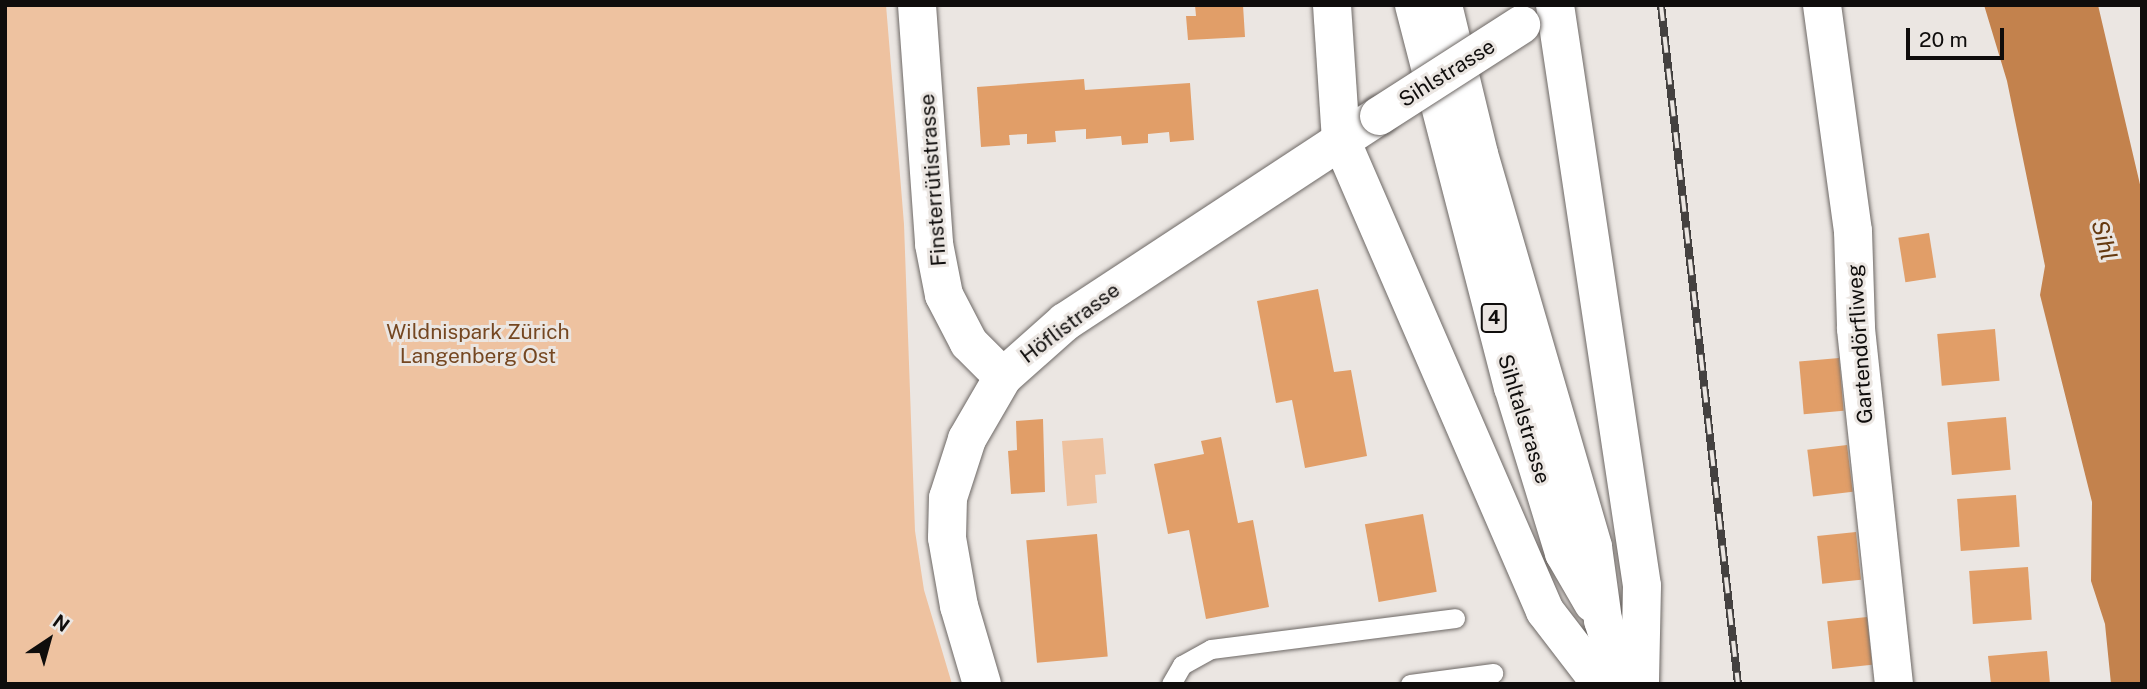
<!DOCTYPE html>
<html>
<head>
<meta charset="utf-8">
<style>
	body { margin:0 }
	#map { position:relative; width:2147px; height:689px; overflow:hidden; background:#ebe6e2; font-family:"Public Sans",sans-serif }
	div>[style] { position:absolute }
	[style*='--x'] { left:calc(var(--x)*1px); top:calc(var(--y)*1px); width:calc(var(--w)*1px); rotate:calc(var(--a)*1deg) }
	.green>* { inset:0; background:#eec2a0 }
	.water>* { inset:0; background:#c3824d }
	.building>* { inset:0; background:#e19e68; transform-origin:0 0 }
	.roads { filter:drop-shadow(0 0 2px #6d6865) drop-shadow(0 0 2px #6d6865) }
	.service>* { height:19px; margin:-9.5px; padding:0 9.5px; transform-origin:9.5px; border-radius:9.5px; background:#fff }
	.minor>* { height:38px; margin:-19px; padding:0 19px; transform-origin:19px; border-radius:19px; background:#fff }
	.primary>* { height:38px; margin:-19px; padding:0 19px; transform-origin:19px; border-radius:19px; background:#fff }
	.rail>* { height:8px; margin-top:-4px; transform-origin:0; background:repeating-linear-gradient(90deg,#ebe6e2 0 16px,#444140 0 32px); box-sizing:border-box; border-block:2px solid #444140 }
	.bridges { filter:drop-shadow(0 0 2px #6d6865) drop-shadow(0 0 2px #6d6865) }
	.minor-bridge>* { height:38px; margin:-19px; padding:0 19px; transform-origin:19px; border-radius:19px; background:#fff }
	span { translate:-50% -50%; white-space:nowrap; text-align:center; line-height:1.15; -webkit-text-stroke:6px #ebe6e2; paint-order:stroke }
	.shield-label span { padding:2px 5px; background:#ebe6e2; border:2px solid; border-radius:5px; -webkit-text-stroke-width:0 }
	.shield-label { font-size:19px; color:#0f0d0c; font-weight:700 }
	.street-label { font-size:21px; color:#0f0d0c }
	.park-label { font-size:21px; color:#754721 }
	.water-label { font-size:23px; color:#653910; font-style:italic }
	.frame { position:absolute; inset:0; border:7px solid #0f0d0c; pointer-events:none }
	.north { position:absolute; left:14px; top:605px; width:70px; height:70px; -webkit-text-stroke:5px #ebe6e2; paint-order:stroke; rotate:36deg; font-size:19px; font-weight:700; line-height:28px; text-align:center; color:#0f0d0c }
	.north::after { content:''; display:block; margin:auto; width:24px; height:32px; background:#0f0d0c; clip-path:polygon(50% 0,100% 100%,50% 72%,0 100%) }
	.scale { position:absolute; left:1906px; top:28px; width:98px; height:32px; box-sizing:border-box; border:4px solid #0f0d0c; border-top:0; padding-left:9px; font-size:21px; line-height:24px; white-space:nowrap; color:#0f0d0c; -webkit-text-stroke:5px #ebe6e2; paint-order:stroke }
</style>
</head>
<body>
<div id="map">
	<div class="green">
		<i style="clip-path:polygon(5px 5px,886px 5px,904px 224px,915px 531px,924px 590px,952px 684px,5px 684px)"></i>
		<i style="clip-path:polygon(1103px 438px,1106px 474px,1095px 475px,1097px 503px,1067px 506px,1062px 441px)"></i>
	</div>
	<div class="water">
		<i style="clip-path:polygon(1984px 5px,2098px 5px,2142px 193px,2142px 684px,2111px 684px,2105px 624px,2091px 581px,2092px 502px,2040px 295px,2045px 266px,2007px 81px)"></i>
	</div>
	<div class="building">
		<i style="clip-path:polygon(1195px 5px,1243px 5px,1245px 37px,1188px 40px,1186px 16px,1196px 16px)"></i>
		<i style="clip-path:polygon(1084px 79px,1085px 90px,1190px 83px,1194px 140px,1170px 142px,1169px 132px,1148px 134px,1148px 143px,1122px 145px,1121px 136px,1086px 139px,1086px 129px,1055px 131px,1056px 142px,1027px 144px,1027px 134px,1009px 135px,1010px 145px,981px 147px,977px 87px)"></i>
		<i style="left:1929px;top:233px;width:45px;height:31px;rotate:81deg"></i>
		<i style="clip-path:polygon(1318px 289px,1334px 372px,1351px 370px,1367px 456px,1305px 468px,1292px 400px,1276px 403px,1257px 301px)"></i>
		<i style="left:1995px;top:329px;width:52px;height:58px;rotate:85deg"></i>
		<i style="left:1839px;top:358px;width:53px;height:40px;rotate:85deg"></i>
		<i style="left:2006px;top:417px;width:53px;height:59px;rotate:85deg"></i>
		<i style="clip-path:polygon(1043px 419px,1045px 492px,1011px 494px,1008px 451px,1017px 450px,1016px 421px)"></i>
		<i style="clip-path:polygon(1221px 437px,1238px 523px,1253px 520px,1269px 607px,1206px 619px,1189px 530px,1168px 534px,1154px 464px,1204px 454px,1201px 441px)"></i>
		<i style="left:1847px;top:445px;width:47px;height:40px;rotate:83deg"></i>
		<i style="left:2016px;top:495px;width:52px;height:59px;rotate:86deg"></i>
		<i style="left:1423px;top:514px;width:79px;height:59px;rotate:80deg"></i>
		<i style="left:1856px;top:532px;width:48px;height:39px;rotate:84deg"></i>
		<i style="left:1097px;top:534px;width:123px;height:71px;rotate:85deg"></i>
		<i style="left:2028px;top:567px;width:53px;height:59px;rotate:86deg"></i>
		<i style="left:1867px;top:617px;width:48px;height:40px;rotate:84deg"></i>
		<i style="clip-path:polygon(2047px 651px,2050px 684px,1991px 684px,1988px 656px)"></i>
	</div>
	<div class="roads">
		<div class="service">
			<i style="--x:1171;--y:684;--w:22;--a:-60"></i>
			<i style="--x:1182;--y:665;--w:33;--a:-29"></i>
			<i style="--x:1211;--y:649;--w:246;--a:-7.2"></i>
			<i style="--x:1410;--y:684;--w:84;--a:-7.5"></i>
		</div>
		<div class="minor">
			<i style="--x:917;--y:5;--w:240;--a:85.9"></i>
			<i style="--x:934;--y:244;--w:52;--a:78.9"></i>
			<i style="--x:944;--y:295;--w:54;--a:62.5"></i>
			<i style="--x:969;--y:343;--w:48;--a:45"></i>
			<i style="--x:1822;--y:5;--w:228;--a:82.2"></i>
			<i style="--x:1853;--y:231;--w:98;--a:88.2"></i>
			<i style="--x:1856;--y:329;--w:357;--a:83.9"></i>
			<i style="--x:982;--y:684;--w:81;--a:-106.4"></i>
			<i style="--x:959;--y:606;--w:69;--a:-100"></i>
			<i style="--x:947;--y:538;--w:40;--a:-88.6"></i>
			<i style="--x:948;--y:498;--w:62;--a:-72.1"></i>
			<i style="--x:967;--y:439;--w:72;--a:-59.9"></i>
			<i style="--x:1003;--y:377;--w:83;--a:-41.6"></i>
			<i style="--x:1065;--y:322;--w:376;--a:-33.3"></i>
		</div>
		<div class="primary">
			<i style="--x:1332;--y:5;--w:135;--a:86.2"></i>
			<i style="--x:1341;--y:140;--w:513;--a:66.58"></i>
			<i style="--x:1545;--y:611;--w:92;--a:52.5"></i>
			<i style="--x:1414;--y:5;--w:395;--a:75.5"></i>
			<i style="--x:1513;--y:387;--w:174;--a:72.9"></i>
			<i style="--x:1564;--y:553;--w:58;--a:59.9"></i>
			<i style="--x:1443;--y:5;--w:153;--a:76.4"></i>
			<i style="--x:1479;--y:154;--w:409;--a:73.8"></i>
			<i style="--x:1593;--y:547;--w:74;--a:82.2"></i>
			<i style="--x:1603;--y:620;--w:67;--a:72.6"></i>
			<i style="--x:1555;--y:5;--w:587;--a:81.48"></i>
			<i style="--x:1642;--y:586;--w:98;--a:91.2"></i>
		</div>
	</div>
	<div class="rail">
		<i style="--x:1661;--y:5;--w:683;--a:83.53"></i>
	</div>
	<div class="bridges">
		<div class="minor-bridge">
			<i style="--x:1379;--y:116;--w:169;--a:-32.7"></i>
		</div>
	</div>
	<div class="shield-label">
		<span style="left:1494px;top:318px">4</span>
	</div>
	<div class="street-label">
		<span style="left:1447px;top:73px;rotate:-32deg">Sihlstrasse</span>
		<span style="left:933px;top:180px;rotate:-94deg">Finsterrütistrasse</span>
		<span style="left:1070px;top:323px;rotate:-37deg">Höflistrasse</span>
		<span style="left:1860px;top:344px;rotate:-94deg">Gartendörfliweg</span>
		<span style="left:1524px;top:419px;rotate:73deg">Sihltalstrasse</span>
	</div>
	<div class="park-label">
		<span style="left:478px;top:344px">Wildnispark Zürich<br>Langenberg Ost</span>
	</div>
	<div class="water-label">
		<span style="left:2104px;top:240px;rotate:75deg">Sihl</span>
	</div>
	<div class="frame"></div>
	<div class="north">N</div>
	<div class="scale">20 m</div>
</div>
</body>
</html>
